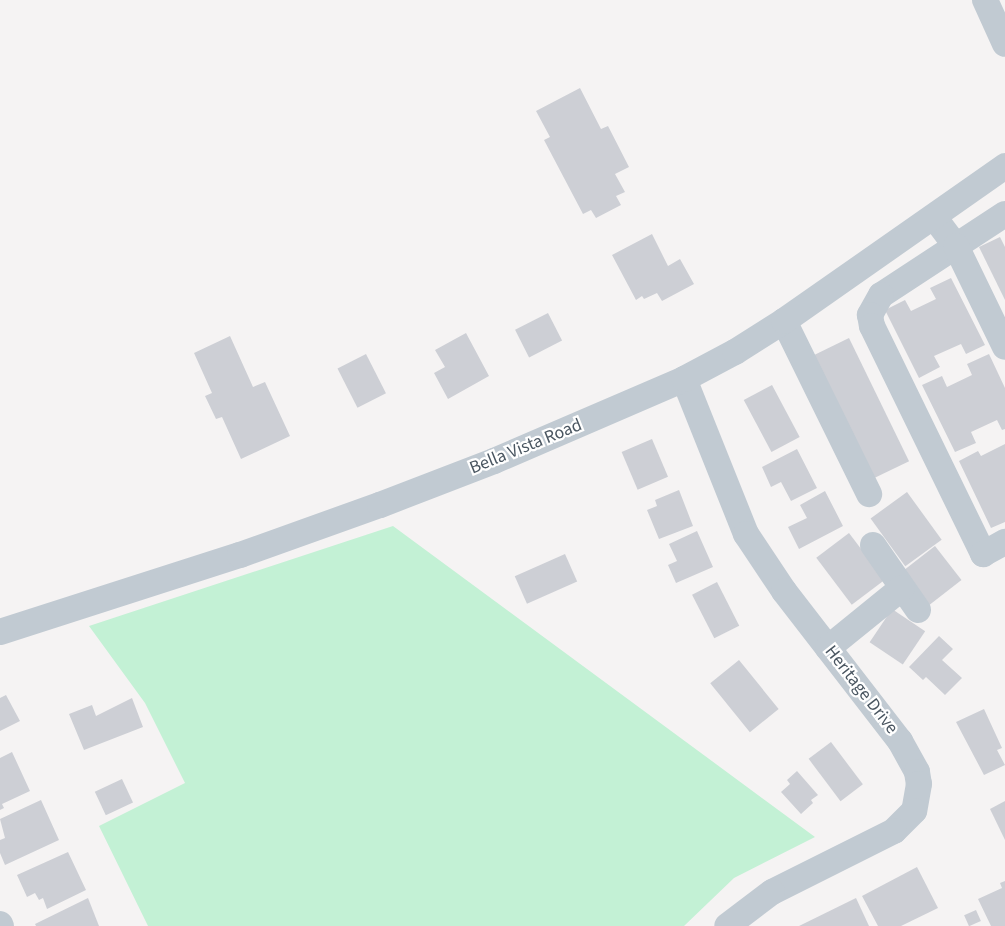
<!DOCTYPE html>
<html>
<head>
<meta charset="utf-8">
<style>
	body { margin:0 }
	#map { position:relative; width:1005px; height:926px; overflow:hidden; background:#f5f3f3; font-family:"Source Sans 3",sans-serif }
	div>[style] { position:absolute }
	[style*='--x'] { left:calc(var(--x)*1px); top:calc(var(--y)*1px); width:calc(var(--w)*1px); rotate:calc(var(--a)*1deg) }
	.green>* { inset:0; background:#c3f1d5 }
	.building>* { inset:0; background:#cdcfd5; transform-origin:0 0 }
	.minor>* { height:26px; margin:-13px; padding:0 13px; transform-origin:13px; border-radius:13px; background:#c1cad2 }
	span { translate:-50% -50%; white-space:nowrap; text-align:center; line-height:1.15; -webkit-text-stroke:4.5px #fff; paint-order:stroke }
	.street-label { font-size:18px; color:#4a5661 }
</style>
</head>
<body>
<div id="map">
	<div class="green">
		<i style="clip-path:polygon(393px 526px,815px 837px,734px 878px,684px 926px,148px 926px,99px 826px,185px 783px,145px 703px,89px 626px)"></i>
	</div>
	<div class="building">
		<i style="clip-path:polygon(580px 88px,601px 129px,608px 126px,629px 167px,615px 174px,625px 192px,616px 196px,621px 205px,596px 218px,591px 210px,583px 214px,544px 140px,550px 137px,536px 111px)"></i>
		<i style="clip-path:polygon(652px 234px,668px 266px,680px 259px,694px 284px,662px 301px,657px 293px,644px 299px,642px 296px,636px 300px,612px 255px)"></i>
		<i style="clip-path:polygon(1000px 237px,1005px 247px,1005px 300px,979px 247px)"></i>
		<i style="clip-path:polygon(951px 278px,985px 345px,966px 354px,961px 344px,934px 356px,940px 367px,919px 378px,885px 310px,905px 300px,911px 311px,936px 299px,930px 288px)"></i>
		<i style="left:548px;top:313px;width:31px;height:37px;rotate:63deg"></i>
		<i style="clip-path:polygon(466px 333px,489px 376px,448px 399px,434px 373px,445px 367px,435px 350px)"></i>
		<i style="clip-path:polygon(230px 336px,253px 387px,265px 382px,290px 436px,241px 459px,222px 417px,216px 419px,205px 396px,212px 393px,194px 353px)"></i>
		<i style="left:849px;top:338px;width:137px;height:41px;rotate:64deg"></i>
		<i style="left:366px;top:354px;width:44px;height:32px;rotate:63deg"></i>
		<i style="clip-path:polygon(989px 354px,1005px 388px,1005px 429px,1002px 430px,997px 420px,971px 432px,976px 443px,955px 452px,922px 385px,942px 376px,947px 387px,972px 375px,967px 364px)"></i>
		<i style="left:772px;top:385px;width:59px;height:32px;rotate:62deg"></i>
		<i style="left:652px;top:439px;width:41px;height:33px;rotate:67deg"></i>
		<i style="clip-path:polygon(1005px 444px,1005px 522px,991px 528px,959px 461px,978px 451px,981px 456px)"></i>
		<i style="clip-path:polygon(797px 449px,817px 488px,791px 501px,781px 482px,771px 487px,762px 467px)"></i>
		<i style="clip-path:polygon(679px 490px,693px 526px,659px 539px,647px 510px,657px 506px,655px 500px)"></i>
		<i style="clip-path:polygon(825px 491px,843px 526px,799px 549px,788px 527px,807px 518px,800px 505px)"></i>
		<i style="left:907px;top:492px;width:59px;height:45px;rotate:54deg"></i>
		<i style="clip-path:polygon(697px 531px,713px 567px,676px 583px,668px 565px,677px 561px,669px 544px)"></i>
		<i style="left:849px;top:533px;width:59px;height:41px;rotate:53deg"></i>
		<i style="left:935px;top:546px;width:43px;height:42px;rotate:52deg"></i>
		<i style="left:565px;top:554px;width:30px;height:55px;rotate:66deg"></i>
		<i style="left:717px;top:582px;width:49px;height:28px;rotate:63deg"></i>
		<i style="left:892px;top:609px;width:40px;height:40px;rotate:34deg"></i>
		<i style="clip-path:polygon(939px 636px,953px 649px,942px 660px,962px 678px,945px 695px,926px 677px,923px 680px,909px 667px)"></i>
		<i style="left:739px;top:660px;width:63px;height:37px;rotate:51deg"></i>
		<i style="clip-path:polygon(6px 695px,20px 721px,0 731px,0 698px)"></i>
		<i style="clip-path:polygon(132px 698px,143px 727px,84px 750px,69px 714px,92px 705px,96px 716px)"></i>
		<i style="clip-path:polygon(984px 709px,1002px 748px,997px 750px,1005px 765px,984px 775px,956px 722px)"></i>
		<i style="left:831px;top:742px;width:53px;height:28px;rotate:53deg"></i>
		<i style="clip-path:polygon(12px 752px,30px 791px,2px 804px,4px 808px,0 810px,0 758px)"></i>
		<i style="clip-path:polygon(797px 771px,818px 795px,811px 800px,813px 803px,801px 814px,781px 792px,790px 784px,787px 780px)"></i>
		<i style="left:122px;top:779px;width:26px;height:30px;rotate:65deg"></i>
		<i style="clip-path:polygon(41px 800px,59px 840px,5px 865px,0 853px,0 840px,5px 838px,0 819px)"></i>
		<i style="clip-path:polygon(1005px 801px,1005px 840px,990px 809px)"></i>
		<i style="clip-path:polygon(68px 852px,86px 890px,47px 909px,43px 898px,39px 900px,35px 893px,27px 897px,17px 875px)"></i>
		<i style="clip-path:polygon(917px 867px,938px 908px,901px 926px,878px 926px,862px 896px)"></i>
		<i style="clip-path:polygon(1005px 881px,1005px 926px,991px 926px,978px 899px,1002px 888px,1000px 883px)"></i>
		<i style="clip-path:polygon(88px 898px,99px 926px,36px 926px,35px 924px)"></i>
		<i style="clip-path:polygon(856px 898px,869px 926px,799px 926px)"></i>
		<i style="left:976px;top:910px;width:12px;height:13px;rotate:66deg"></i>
	</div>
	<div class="minor">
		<i style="--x:985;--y:0;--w:48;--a:65.6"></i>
		<i style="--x:1005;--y:214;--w:148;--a:146.8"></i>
		<i style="--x:881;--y:295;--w:23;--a:119"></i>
		<i style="--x:870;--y:315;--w:11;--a:80"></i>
		<i style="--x:872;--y:326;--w:254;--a:64"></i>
		<i style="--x:983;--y:554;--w:25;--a:-29"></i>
		<i style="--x:934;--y:217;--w:36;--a:53"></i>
		<i style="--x:956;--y:246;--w:112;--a:64.1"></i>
		<i style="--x:784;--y:321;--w:193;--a:63.8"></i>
		<i style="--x:684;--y:379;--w:167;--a:68.2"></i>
		<i style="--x:746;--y:534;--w:69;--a:56.3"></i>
		<i style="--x:784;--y:591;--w:190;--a:52.3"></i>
		<i style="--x:900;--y:741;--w:35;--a:61"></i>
		<i style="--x:917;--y:772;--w:12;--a:81"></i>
		<i style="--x:919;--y:784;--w:27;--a:100"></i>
		<i style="--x:914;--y:811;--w:28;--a:135"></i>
		<i style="--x:894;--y:831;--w:136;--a:153.4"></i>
		<i style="--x:772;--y:892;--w:56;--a:142.9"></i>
		<i style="--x:873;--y:545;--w:79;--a:55.3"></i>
		<i style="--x:0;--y:632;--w:252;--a:-17.8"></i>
		<i style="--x:240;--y:555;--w:149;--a:-19.7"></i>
		<i style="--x:380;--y:505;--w:122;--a:-21.1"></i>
		<i style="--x:494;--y:461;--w:207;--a:-23.3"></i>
		<i style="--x:684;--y:379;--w:58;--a:-27.9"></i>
		<i style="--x:735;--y:352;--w:58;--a:-32.3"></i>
		<i style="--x:784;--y:321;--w:270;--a:-35"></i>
		<i style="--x:828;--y:648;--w:95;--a:-39"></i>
		<i style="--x:0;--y:924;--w:2;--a:63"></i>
	</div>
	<div class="street-label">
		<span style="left:526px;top:447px;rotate:-22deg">Bella Vista Road</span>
		<span style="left:861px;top:690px;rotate:52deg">Heritage Drive</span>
	</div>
</div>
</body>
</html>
